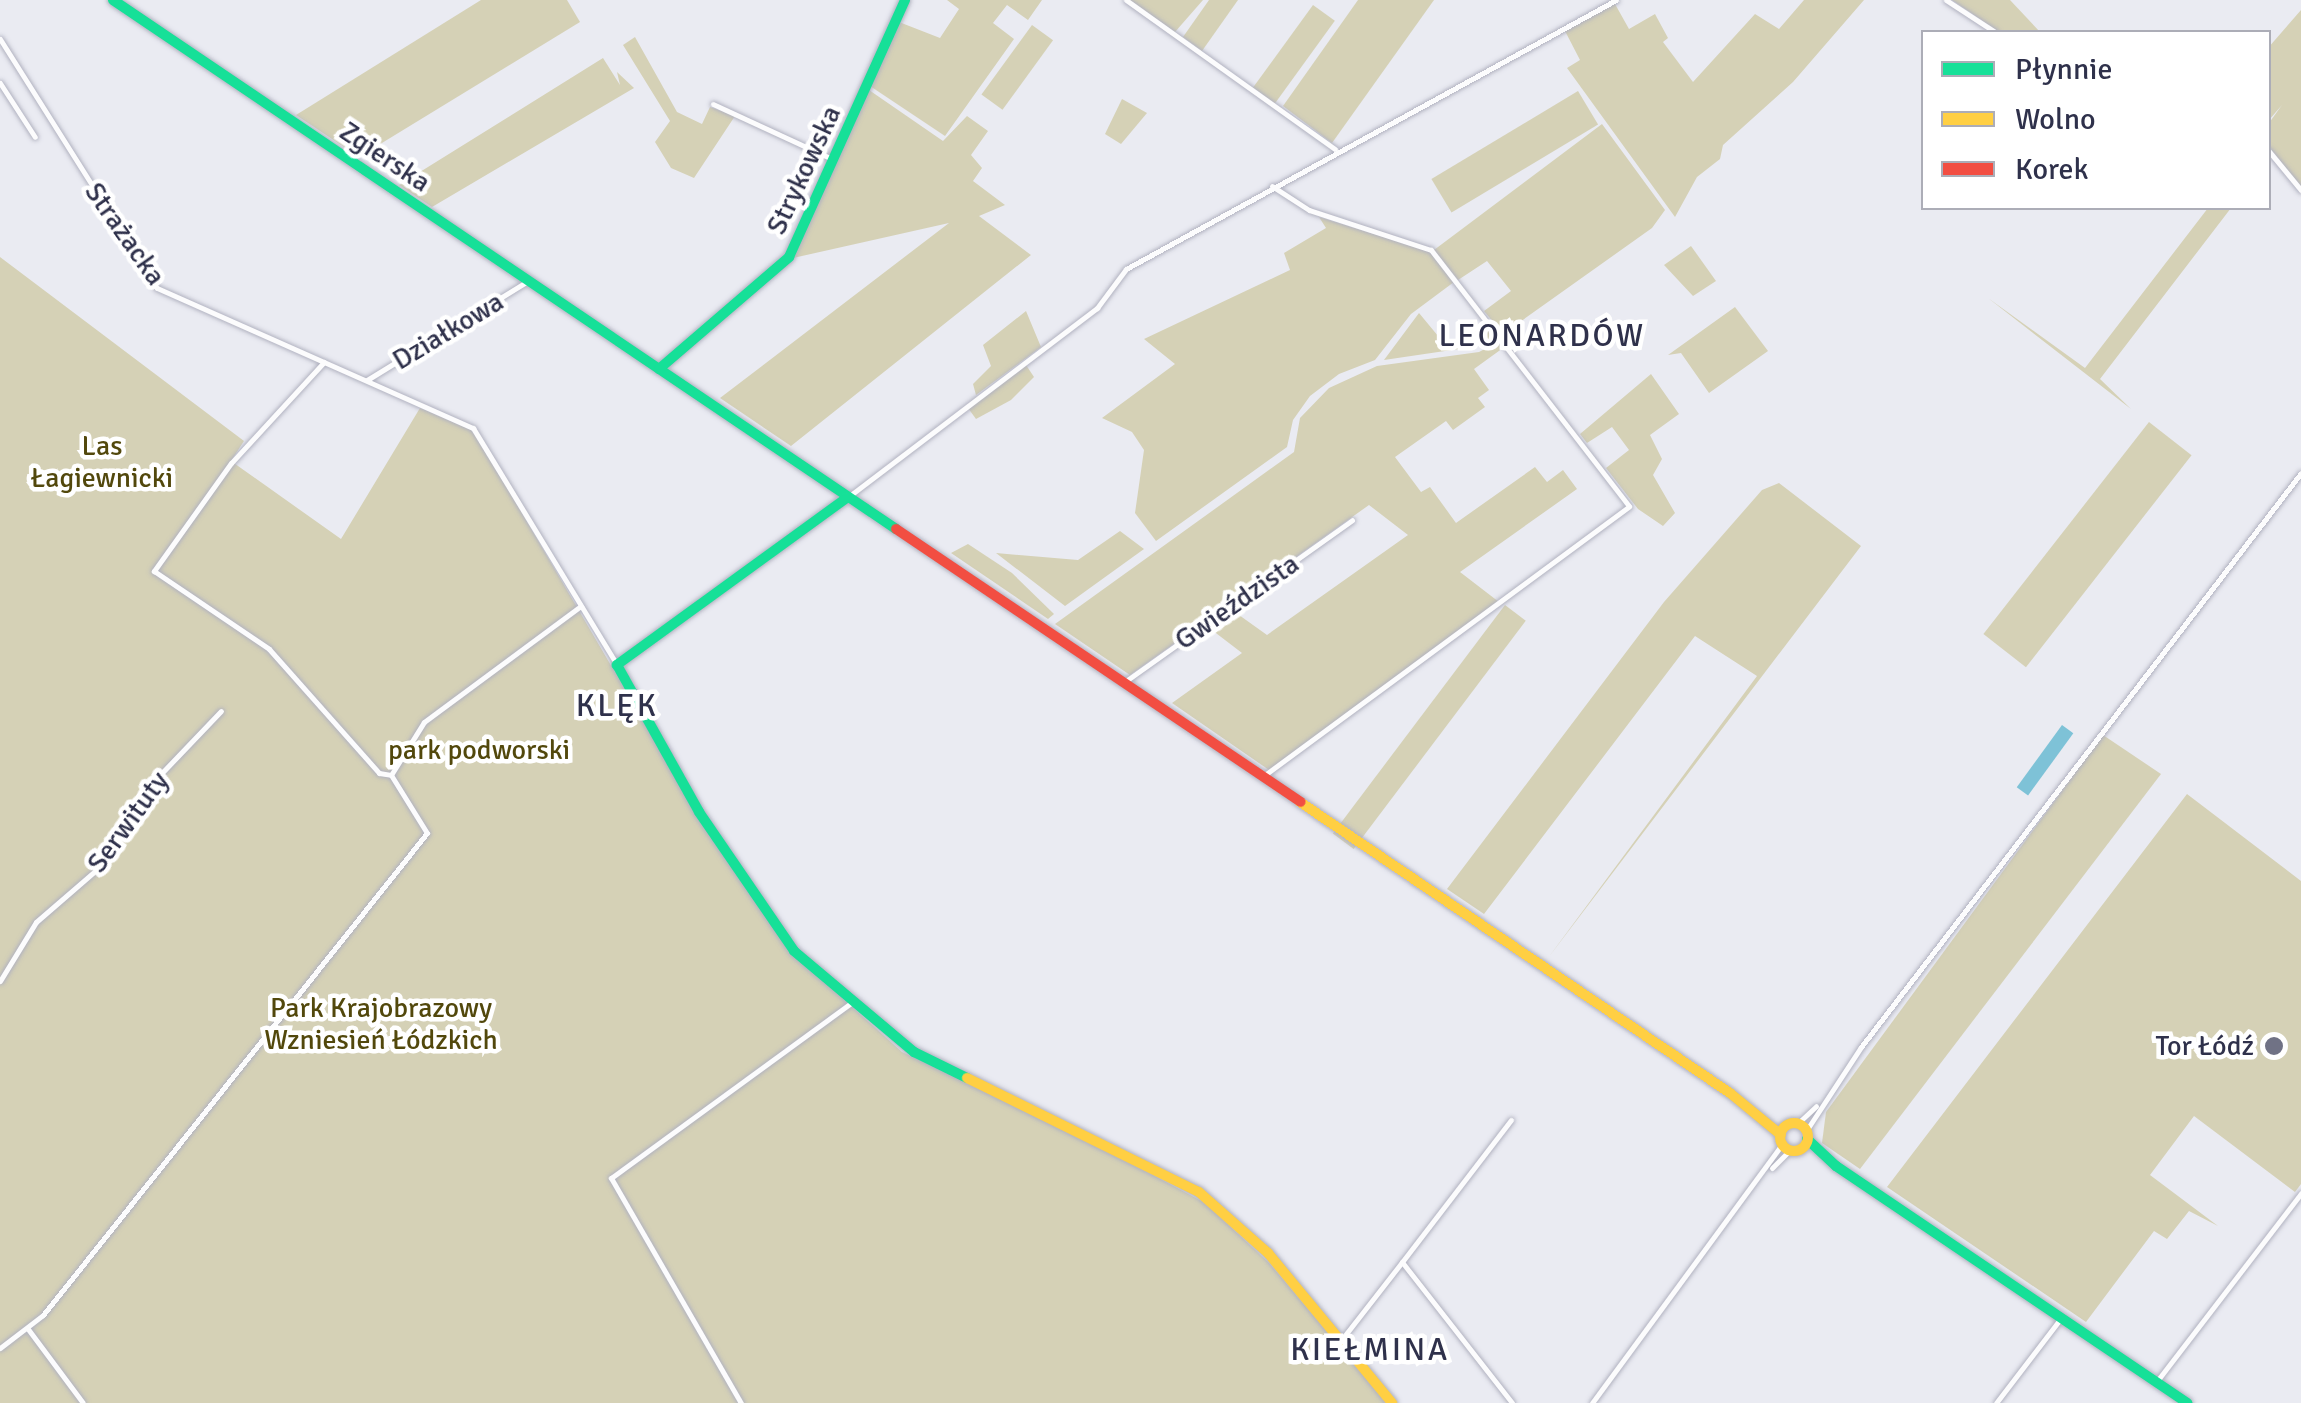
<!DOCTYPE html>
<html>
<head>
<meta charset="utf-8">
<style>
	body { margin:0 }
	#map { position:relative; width:2301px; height:1403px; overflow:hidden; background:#eaebf2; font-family:Signika,sans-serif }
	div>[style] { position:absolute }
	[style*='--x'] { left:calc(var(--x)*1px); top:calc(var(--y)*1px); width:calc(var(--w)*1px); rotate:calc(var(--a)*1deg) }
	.green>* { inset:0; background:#d5d1b6; transform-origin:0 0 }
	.water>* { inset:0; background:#7ec2d7; transform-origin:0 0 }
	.roads { filter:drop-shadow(0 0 2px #b1b2c0) drop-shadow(0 0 2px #b1b2c0) }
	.street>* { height:5px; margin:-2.5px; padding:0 2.5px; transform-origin:2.5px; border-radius:2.5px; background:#fcfcfd }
	.fast>* { height:10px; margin:-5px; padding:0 5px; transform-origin:5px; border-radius:5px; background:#16e098 }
	.slow>* { height:10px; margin:-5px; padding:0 5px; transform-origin:5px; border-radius:5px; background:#ffcf43 }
	.slow>.ring { margin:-5px; padding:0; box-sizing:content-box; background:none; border:10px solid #ffcf43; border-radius:50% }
	.jam>* { height:10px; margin:-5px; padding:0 5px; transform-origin:5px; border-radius:5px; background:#f24e42 }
	.dots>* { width:28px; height:28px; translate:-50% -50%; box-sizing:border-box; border:5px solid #fff; border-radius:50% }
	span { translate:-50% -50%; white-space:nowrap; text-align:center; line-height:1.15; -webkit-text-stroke:9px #fff; paint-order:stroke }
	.street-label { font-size:28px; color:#2f314b }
	.park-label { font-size:28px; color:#52480c }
	.poi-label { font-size:28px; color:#2f314b }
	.right { translate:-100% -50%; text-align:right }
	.quarter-label { font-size:32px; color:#2f314b; letter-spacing:2.5px }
	.legend { position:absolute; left:1921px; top:30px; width:350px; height:180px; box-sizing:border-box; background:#fff; border:2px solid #acadb7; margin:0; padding:12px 18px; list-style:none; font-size:30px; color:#2f314b }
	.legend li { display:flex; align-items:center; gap:20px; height:50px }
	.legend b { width:50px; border:2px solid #acadb7 }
</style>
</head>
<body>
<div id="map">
	<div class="green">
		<i style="clip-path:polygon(481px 0,567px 0,580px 22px,359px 157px,296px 115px)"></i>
		<i style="clip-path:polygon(947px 0,1042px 0,1028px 20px,1007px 5px,993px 23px,1014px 39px,945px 136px,870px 86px,899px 22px,940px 38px,959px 9px)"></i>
		<i style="clip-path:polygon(1130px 0,1203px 0,1175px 32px)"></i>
		<i style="clip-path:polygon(1209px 0,1238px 0,1202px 51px,1183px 37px)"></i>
		<i style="clip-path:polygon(1358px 0,1434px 0,1332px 143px,1283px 106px)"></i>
		<i style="clip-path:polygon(1804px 0,1864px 0,1793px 82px,1723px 145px,1720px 159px,1697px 177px,1675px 217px,1567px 68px,1580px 60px,1565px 31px,1615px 4px,1629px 29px,1655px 14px,1668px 38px,1663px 42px,1693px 82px,1755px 14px,1779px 29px)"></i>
		<i style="clip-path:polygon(1952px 0,2010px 0,2040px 32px,1999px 32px)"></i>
		<i style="left:1313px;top:5px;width:27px;height:102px;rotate:36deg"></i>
		<i style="clip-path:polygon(2301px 10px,2301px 187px,2269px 147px,2269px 123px,2282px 105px,2269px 120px,2268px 48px)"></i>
		<i style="left:1032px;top:25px;width:26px;height:86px;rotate:36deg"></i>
		<i style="clip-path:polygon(635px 37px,677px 112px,702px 124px,710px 107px,735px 116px,694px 178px,671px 168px,655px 142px,670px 121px,623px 45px)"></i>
		<i style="clip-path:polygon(603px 58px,620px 85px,617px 72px,634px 88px,432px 207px,399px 185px)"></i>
		<i style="clip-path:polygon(869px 90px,943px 141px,967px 116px,988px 131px,971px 155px,982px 168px,973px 181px,1005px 205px,979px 216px,1031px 255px,791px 446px,720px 398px,949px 223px,793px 258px)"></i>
		<i style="left:1578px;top:91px;width:39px;height:171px;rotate:59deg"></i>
		<i style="clip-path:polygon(1122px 99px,1147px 113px,1121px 144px,1105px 134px)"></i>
		<i style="clip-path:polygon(1602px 124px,1665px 210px,1652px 228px,1503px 334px,1484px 311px,1511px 291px,1487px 261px,1458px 280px,1434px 250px)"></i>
		<i style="clip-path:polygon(2208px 208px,2231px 208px,2100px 379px,2131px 409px,1988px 298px,2085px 368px)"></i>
		<i style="clip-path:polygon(1319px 217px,1429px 251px,1454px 282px,1411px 314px,1375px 360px,1339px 374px,1310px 396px,1293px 420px,1287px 447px,1156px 541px,1135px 513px,1144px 450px,1132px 432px,1102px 418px,1175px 364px,1144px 339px,1290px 270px,1284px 253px,1326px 228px)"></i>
		<i style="clip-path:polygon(1691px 246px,1716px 281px,1693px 296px,1664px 265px)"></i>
		<i style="clip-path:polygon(0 257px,244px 441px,231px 461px,341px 539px,420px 408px,474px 431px,706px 828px,791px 952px,902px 1052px,1069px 1130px,1205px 1203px,1269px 1263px,1387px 1403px,0 1403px)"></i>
		<i style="clip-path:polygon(1735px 307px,1768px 351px,1709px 393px,1681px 353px,1668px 355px)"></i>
		<i style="clip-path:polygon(1026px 311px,1041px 347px,976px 395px,973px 384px,991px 366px,983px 345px)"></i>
		<i style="clip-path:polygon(1419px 313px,1448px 348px,1485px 322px,1496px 336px,1472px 347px,1384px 360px)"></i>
		<i style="clip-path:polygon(1500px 341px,1503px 348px,1474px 369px,1489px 390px,1478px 398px,1485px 407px,1453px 430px,1446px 421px,1395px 457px,1421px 492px,1430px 487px,1456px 523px,1535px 467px,1547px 482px,1563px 470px,1577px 489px,1460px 572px,1499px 602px,1269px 770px,1172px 703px,1242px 653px,1208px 627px,1232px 610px,1267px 635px,1408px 535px,1369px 505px,1130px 675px,1055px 624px,1294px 452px,1300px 418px,1329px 388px,1377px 366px,1479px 352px)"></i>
		<i style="clip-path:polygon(1026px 365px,1034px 377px,1011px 400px,976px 419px,968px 408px)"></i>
		<i style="clip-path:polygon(1651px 374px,1679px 414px,1650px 435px,1662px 459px,1653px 475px,1675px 513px,1663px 526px,1638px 509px,1606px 468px,1629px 450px,1612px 427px,1587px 443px,1580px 434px)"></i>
		<i style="left:2149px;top:422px;width:54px;height:269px;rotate:38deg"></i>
		<i style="clip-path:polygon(1779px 483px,1861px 546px,1548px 958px,1757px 676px,1695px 636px,1484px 914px,1447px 889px,1664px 602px,1762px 490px)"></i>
		<i style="clip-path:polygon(1120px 531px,1144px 549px,1065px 606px,996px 553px,1078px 560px)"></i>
		<i style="clip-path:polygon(968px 544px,1012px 573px,1054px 614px,1048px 619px,951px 553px)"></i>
		<i style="left:1505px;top:605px;width:26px;height:286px;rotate:37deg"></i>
		<i style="clip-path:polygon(2103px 735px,2161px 774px,1860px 1169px,1822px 1143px,1826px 1112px)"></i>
		<i style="clip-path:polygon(2187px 794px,2301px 881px,2301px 1184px,2295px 1192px,2194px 1116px,2150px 1175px,2218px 1226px,2189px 1211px,2167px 1239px,2154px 1231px,2086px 1322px,1887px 1187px)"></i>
	</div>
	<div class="water">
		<i style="left:2062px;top:725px;width:14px;height:77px;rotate:36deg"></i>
	</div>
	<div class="roads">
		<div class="street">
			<i style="--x:1126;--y:0;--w:257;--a:35.5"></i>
			<i style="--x:1946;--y:0;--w:59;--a:33.1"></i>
			<i style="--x:0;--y:39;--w:294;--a:57.8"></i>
			<i style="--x:157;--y:288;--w:346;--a:23.9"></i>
			<i style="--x:473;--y:428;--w:277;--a:58.7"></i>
			<i style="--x:0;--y:83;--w:64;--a:57.1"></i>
			<i style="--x:713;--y:104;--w:133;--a:24.8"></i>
			<i style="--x:2268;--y:150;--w:52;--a:50.5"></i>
			<i style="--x:324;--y:362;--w:137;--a:132.6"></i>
			<i style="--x:231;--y:463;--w:133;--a:125.5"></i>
			<i style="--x:154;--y:571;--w:139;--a:34.1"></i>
			<i style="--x:269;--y:649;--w:166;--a:48.4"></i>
			<i style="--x:379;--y:773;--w:12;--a:9"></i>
			<i style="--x:367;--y:380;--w:189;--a:-31.6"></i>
			<i style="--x:848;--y:497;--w:313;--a:-37.2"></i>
			<i style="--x:1097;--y:308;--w:49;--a:-53.4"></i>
			<i style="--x:1126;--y:269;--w:559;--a:-28.77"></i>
			<i style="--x:1123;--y:683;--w:281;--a:-35.4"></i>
			<i style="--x:1262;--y:777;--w:456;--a:-36.4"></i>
			<i style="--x:1629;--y:506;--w:324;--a:-127.7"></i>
			<i style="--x:1431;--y:250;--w:128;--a:-161.8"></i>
			<i style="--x:1309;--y:210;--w:44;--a:-147"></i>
			<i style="--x:0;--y:981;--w:69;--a:-58.6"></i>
			<i style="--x:36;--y:922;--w:79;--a:-40.9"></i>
			<i style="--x:96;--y:870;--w:109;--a:-56.6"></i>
			<i style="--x:156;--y:779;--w:94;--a:-46.3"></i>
			<i style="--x:1797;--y:1124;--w:26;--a:-43"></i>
			<i style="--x:1806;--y:1131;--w:100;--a:-56.8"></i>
			<i style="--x:1861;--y:1047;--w:723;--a:-52.53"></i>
			<i style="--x:1772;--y:1168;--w:25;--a:-45"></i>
			<i style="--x:1402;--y:1262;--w:179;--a:-52.5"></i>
			<i style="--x:28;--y:1329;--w:92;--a:53.4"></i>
			<i style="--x:1342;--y:1339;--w:98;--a:-52.1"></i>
			<i style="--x:1402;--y:1262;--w:179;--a:52"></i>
			<i style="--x:0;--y:1348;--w:54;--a:-37.5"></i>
			<i style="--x:43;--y:1315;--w:616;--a:-51.46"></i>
			<i style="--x:427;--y:833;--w:68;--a:-121.8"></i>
			<i style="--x:391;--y:775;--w:62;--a:-58.1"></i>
			<i style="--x:424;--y:722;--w:195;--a:-36.5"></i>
			<i style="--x:2157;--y:1381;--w:237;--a:-52.5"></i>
			<i style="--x:741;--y:1403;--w:260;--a:-120"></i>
			<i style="--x:611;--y:1178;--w:297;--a:-36.1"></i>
			<i style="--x:1592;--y:1403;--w:321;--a:-53.7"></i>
			<i style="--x:1996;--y:1403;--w:107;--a:-52.6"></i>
		</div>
		<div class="fast">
			<i style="--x:113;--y:0;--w:945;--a:34.04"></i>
			<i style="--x:659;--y:369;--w:172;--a:-40.7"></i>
			<i style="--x:789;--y:257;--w:282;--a:-65.7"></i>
			<i style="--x:848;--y:497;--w:286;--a:144"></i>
			<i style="--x:617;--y:665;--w:168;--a:60.8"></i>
			<i style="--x:699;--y:812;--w:168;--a:55.6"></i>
			<i style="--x:794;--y:951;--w:157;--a:40.1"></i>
			<i style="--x:914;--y:1052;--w:59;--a:26.1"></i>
			<i style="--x:1807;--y:1139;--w:40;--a:43"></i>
			<i style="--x:1836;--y:1166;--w:424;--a:34"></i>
		</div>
		<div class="slow">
			<i style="--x:1300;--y:802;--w:519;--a:34.09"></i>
			<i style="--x:1730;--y:1093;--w:66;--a:39.5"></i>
			<i style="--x:967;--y:1078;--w:258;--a:26.2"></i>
			<i style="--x:1199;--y:1192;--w:92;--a:41.5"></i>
			<i style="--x:1268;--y:1253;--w:195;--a:50.4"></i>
			<i class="ring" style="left:1780px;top:1123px;width:18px;height:18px"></i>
		</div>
		<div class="jam">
			<i style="--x:896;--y:529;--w:488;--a:34"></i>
		</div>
	</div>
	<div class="dots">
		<i style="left:2274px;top:1046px;background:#707285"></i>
	</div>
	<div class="street-label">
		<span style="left:385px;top:157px;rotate:34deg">Zgierska</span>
		<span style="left:804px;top:170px;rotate:-65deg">Strykowska</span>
		<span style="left:125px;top:234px;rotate:55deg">Strażacka</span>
		<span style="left:448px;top:331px;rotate:-31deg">Działkowa</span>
		<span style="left:1237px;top:602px;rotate:-35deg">Gwieździsta</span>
		<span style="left:128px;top:822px;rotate:-54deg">Serwituty</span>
	</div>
	<div class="park-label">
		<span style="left:102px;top:462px">Las<br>Łagiewnicki</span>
		<span style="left:479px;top:750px">park podworski</span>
		<span style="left:381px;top:1024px">Park Krajobrazowy<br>Wzniesień Łódzkich</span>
	</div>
	<div class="poi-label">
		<span class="right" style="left:2254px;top:1046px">Tor Łódź</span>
	</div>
	<div class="quarter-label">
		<span style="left:1542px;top:336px">LEONARDÓW</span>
		<span style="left:617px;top:706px">KLĘK</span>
		<span style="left:1370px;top:1350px">KIEŁMINA</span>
	</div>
	<ul class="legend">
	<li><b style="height:12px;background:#16e098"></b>Płynnie</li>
	<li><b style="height:12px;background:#ffcf43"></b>Wolno</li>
	<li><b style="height:12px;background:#f24e42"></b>Korek</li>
	</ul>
</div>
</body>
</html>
